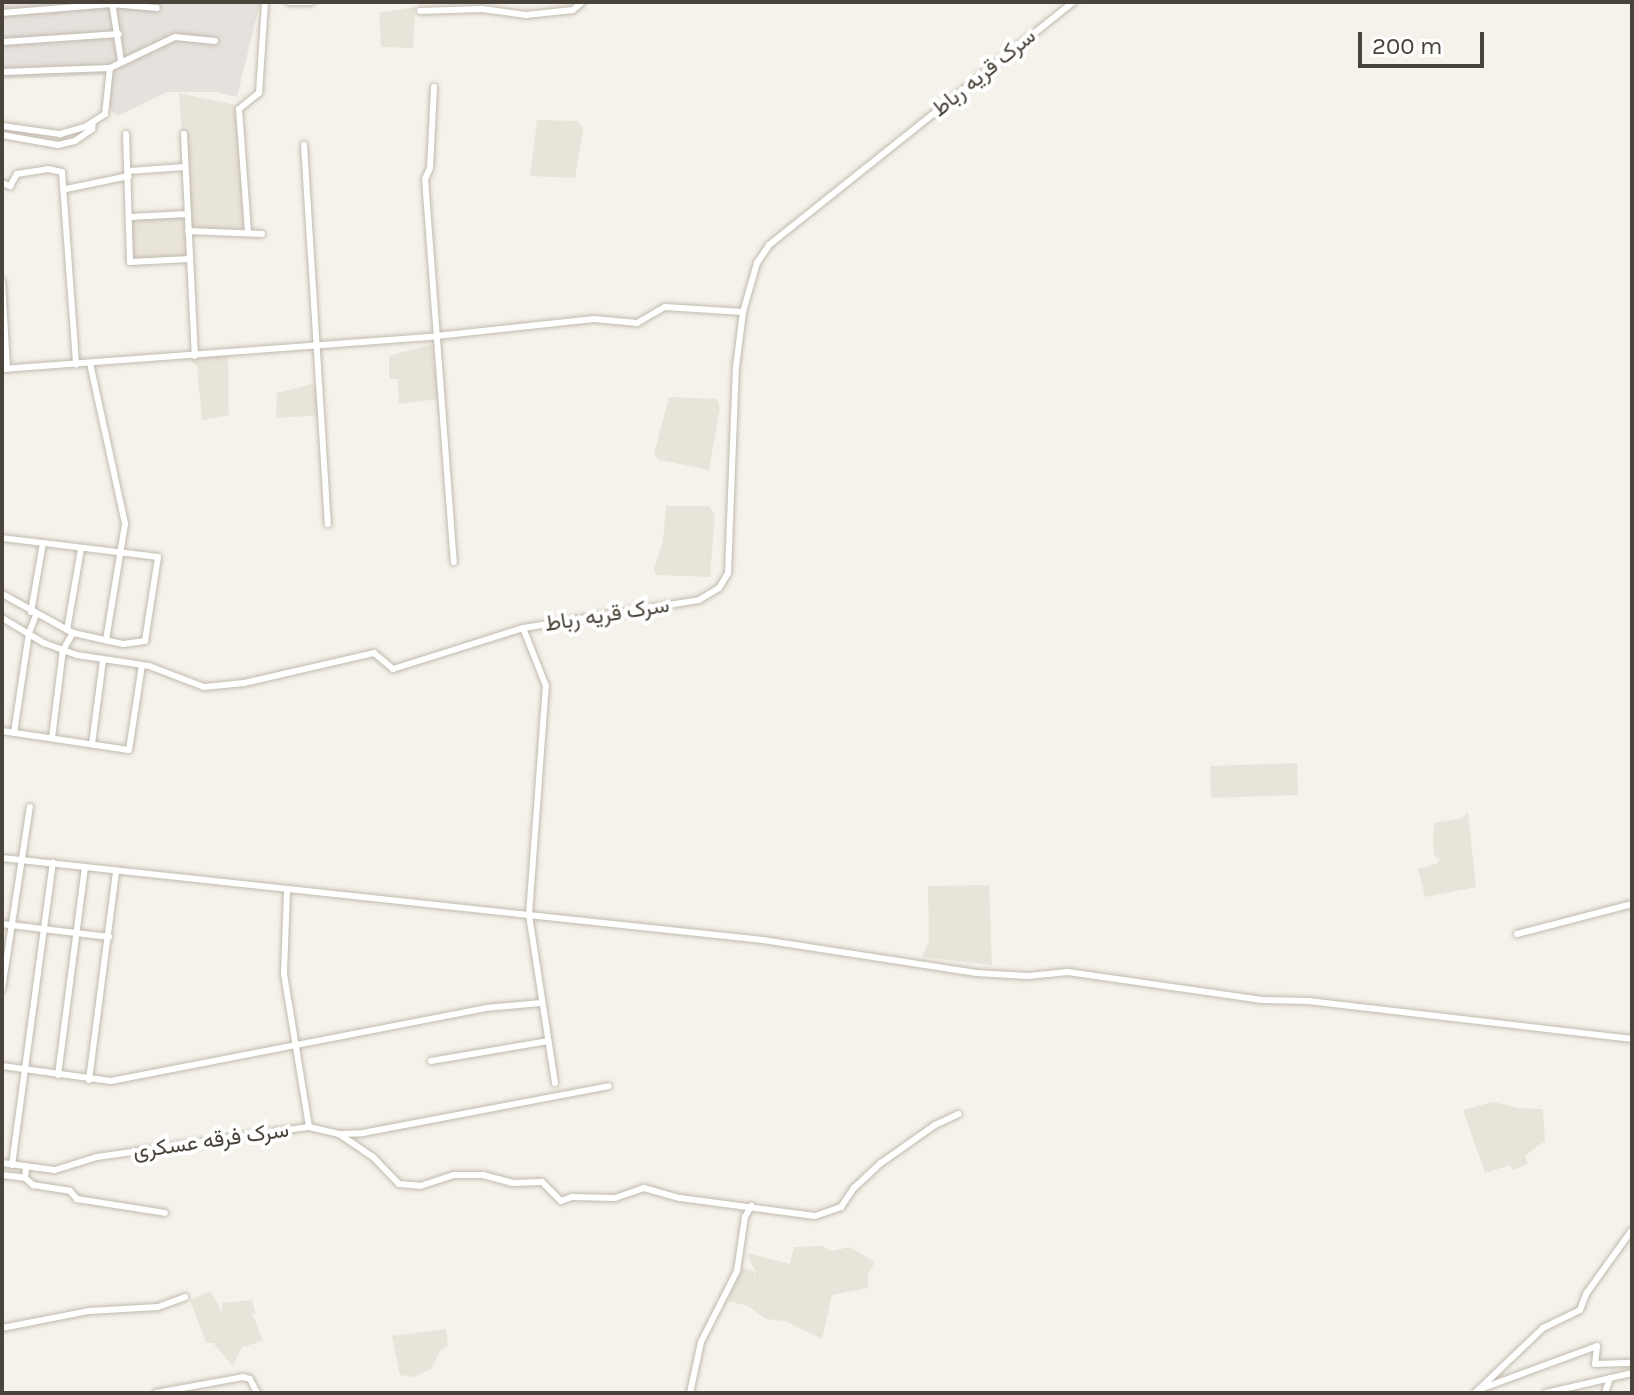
<!DOCTYPE html>
<html>
<head>
<meta charset="utf-8">
<style>
	body { margin:0 }
	#map { position:relative; width:1634px; height:1395px; overflow:hidden; background:#f5f2eb; font-family:Karla,Vazirmatn,sans-serif }
	div>[style] { position:absolute }
	[style*='--x'] { left:calc(var(--x)*1px); top:calc(var(--y)*1px); width:calc(var(--w)*1px); rotate:calc(var(--a)*1deg) }
	.residential>* { inset:0; background:#e9e4d9; transform-origin:0 0 }
	.industrial>* { inset:0; background:#e5e1dc }
	.roads { filter:drop-shadow(0 0 2px #c1baae) drop-shadow(0 0 2px #c1baae) }
	.minor>* { height:6px; margin:-3px; padding:0 3px; transform-origin:3px; border-radius:3px; background:#fff }
	span { translate:-50% -50%; white-space:nowrap; text-align:center; line-height:1.15; -webkit-text-stroke:8px #fff; paint-order:stroke }
	.street-label { font-size:22px; color:#4a4339 }
	.frame { position:absolute; inset:0; border:4px solid #4a4339; pointer-events:none }
	.scale { position:absolute; left:1358px; top:32px; width:126px; height:36px; box-sizing:border-box; border:4px solid #4a4339; border-top:0; padding-left:10px; font-size:24px; line-height:28px; white-space:nowrap; color:#4a4339; -webkit-text-stroke:6px #fff; paint-order:stroke }
</style>
</head>
<body>
<div id="map">
	<div class="residential">
		<i style="clip-path:polygon(415px 7px,413px 48px,381px 47px,379px 13px)"></i>
		<i style="clip-path:polygon(179px 93px,241px 106px,248px 229px,188px 231px)"></i>
		<i style="clip-path:polygon(537px 120px,578px 121px,583px 129px,575px 178px,530px 176px)"></i>
		<i style="clip-path:polygon(182px 212px,189px 258px,134px 262px,126px 239px,132px 213px)"></i>
		<i style="clip-path:polygon(432px 344px,439px 399px,399px 404px,398px 379px,389px 379px,389px 356px)"></i>
		<i style="clip-path:polygon(228px 351px,229px 415px,232px 415px,202px 420px,197px 366px,190px 360px)"></i>
		<i style="clip-path:polygon(312px 384px,319px 390px,323px 415px,276px 418px,277px 393px)"></i>
		<i style="clip-path:polygon(669px 397px,717px 399px,720px 408px,709px 470px,659px 460px,654px 454px)"></i>
		<i style="clip-path:polygon(666px 506px,709px 506px,715px 515px,710px 577px,656px 575px,654px 569px,663px 541px)"></i>
		<i style="left:1297px;top:763px;width:32px;height:87px;rotate:88deg"></i>
		<i style="clip-path:polygon(1468px 812px,1476px 887px,1425px 897px,1418px 869px,1436px 864px,1440px 859px,1435px 857px,1433px 847px,1434px 823px,1462px 818px)"></i>
		<i style="clip-path:polygon(989px 885px,992px 965px,922px 957px,929px 941px,928px 886px)"></i>
		<i style="clip-path:polygon(1493px 1102px,1518px 1108px,1543px 1109px,1545px 1141px,1525px 1156px,1528px 1164px,1512px 1170px,1510px 1165px,1485px 1173px,1463px 1110px)"></i>
		<i style="clip-path:polygon(822px 1246px,832px 1251px,850px 1247px,875px 1262px,868px 1274px,868px 1288px,832px 1295px,822px 1339px,785px 1321px,766px 1319px,748px 1306px,728px 1301px,741px 1268px,754px 1271px,754px 1280px,755px 1272px,747px 1253px,790px 1264px,794px 1247px)"></i>
		<i style="clip-path:polygon(211px 1291px,222px 1313px,222px 1303px,252px 1300px,256px 1315px,252px 1313px,263px 1341px,242px 1347px,233px 1366px,213px 1343px,206px 1343px,190px 1300px)"></i>
		<i style="clip-path:polygon(446px 1329px,448px 1346px,440px 1351px,431px 1369px,414px 1377px,400px 1375px,392px 1336px)"></i>
	</div>
	<div class="industrial">
		<i style="clip-path:polygon(2px 2px,260px 2px,237px 97px,216px 92px,167px 92px,118px 116px,110px 109px,105px 75px,2px 79px)"></i>
	</div>
	<div class="roads">
		<div class="minor">
			<i style="--x:112;--y:2;--w:60;--a:81.3"></i>
			<i style="--x:289;--y:2;--w:22;--a:0"></i>
			<i style="--x:420;--y:11;--w:62;--a:-1.8"></i>
			<i style="--x:482;--y:9;--w:44;--a:7.8"></i>
			<i style="--x:526;--y:15;--w:47;--a:-6.1"></i>
			<i style="--x:573;--y:10;--w:12;--a:-42"></i>
			<i style="--x:2;--y:13;--w:110;--a:-4.7"></i>
			<i style="--x:112;--y:4;--w:45;--a:5.1"></i>
			<i style="--x:2;--y:42;--w:117;--a:-3.9"></i>
			<i style="--x:2;--y:72;--w:108;--a:-2.1"></i>
			<i style="--x:110;--y:68;--w:72;--a:-25.5"></i>
			<i style="--x:175;--y:37;--w:40;--a:5.7"></i>
			<i style="--x:434;--y:87;--w:81;--a:92.8"></i>
			<i style="--x:430;--y:168;--w:12;--a:114"></i>
			<i style="--x:425;--y:179;--w:384;--a:85.7"></i>
			<i style="--x:2;--y:126;--w:59;--a:7.9"></i>
			<i style="--x:60;--y:134;--w:26;--a:-16"></i>
			<i style="--x:85;--y:127;--w:24;--a:-33"></i>
			<i style="--x:105;--y:114;--w:46;--a:-83.8"></i>
			<i style="--x:126;--y:134;--w:128;--a:88.2"></i>
			<i style="--x:130;--y:262;--w:60;--a:-2.9"></i>
			<i style="--x:184;--y:134;--w:222;--a:87.2"></i>
			<i style="--x:2;--y:135;--w:57;--a:10.1"></i>
			<i style="--x:58;--y:145;--w:17;--a:-13"></i>
			<i style="--x:75;--y:141;--w:21;--a:-35"></i>
			<i style="--x:92;--y:129;--w:7;--a:-82"></i>
			<i style="--x:304;--y:145;--w:380;--a:86.4"></i>
			<i style="--x:129;--y:171;--w:56;--a:-4.1"></i>
			<i style="--x:2;--y:183;--w:9;--a:21"></i>
			<i style="--x:10;--y:186;--w:14;--a:-60"></i>
			<i style="--x:17;--y:174;--w:31;--a:-9"></i>
			<i style="--x:48;--y:169;--w:14;--a:12"></i>
			<i style="--x:62;--y:172;--w:193;--a:85.8"></i>
			<i style="--x:66;--y:189;--w:64;--a:-11.7"></i>
			<i style="--x:129;--y:217;--w:59;--a:-2.9"></i>
			<i style="--x:188;--y:231;--w:74;--a:2.3"></i>
			<i style="--x:248;--y:232;--w:123;--a:-94.2"></i>
			<i style="--x:239;--y:109;--w:26;--a:-39"></i>
			<i style="--x:259;--y:93;--w:91;--a:-86.2"></i>
			<i style="--x:2;--y:281;--w:88;--a:86.7"></i>
			<i style="--x:90;--y:363;--w:165;--a:77.7"></i>
			<i style="--x:125;--y:524;--w:118;--a:99.3"></i>
			<i style="--x:2;--y:369;--w:435;--a:-4.3"></i>
			<i style="--x:436;--y:336;--w:159;--a:-6.1"></i>
			<i style="--x:594;--y:319;--w:43;--a:5.3"></i>
			<i style="--x:637;--y:323;--w:32;--a:-30"></i>
			<i style="--x:665;--y:307;--w:78;--a:3.7"></i>
			<i style="--x:2;--y:538;--w:157;--a:6.9"></i>
			<i style="--x:158;--y:557;--w:85;--a:98.8"></i>
			<i style="--x:145;--y:641;--w:22;--a:172"></i>
			<i style="--x:123;--y:644;--w:51;--a:-167.6"></i>
			<i style="--x:73;--y:633;--w:81;--a:-151.2"></i>
			<i style="--x:31;--y:612;--w:70;--a:-80.1"></i>
			<i style="--x:2;--y:618;--w:49;--a:30.8"></i>
			<i style="--x:44;--y:643;--w:35;--a:20"></i>
			<i style="--x:77;--y:655;--w:73;--a:8.7"></i>
			<i style="--x:149;--y:666;--w:59;--a:20.9"></i>
			<i style="--x:204;--y:687;--w:40;--a:-5.7"></i>
			<i style="--x:244;--y:683;--w:133;--a:-13"></i>
			<i style="--x:374;--y:653;--w:25;--a:40"></i>
			<i style="--x:393;--y:669;--w:136;--a:-17.5"></i>
			<i style="--x:67;--y:630;--w:82;--a:-80.2"></i>
			<i style="--x:2;--y:731;--w:128;--a:8.5"></i>
			<i style="--x:129;--y:750;--w:86;--a:-81.3"></i>
			<i style="--x:14;--y:733;--w:101;--a:-81.5"></i>
			<i style="--x:29;--y:633;--w:19;--a:-69"></i>
			<i style="--x:52;--y:738;--w:89;--a:-82.9"></i>
			<i style="--x:63;--y:650;--w:20;--a:-60"></i>
			<i style="--x:92;--y:744;--w:84;--a:-82.5"></i>
			<i style="--x:2;--y:858;--w:530;--a:6.17"></i>
			<i style="--x:529;--y:915;--w:230;--a:-85.8"></i>
			<i style="--x:546;--y:686;--w:62;--a:-111.6"></i>
			<i style="--x:523;--y:628;--w:178;--a:-9"></i>
			<i style="--x:699;--y:600;--w:23;--a:-31"></i>
			<i style="--x:719;--y:588;--w:17;--a:-59"></i>
			<i style="--x:728;--y:573;--w:206;--a:-87.8"></i>
			<i style="--x:736;--y:367;--w:55;--a:-82.7"></i>
			<i style="--x:743;--y:312;--w:51;--a:-74.1"></i>
			<i style="--x:757;--y:263;--w:22;--a:-56"></i>
			<i style="--x:769;--y:245;--w:389;--a:-38.6"></i>
			<i style="--x:287;--y:891;--w:83;--a:92.1"></i>
			<i style="--x:284;--y:974;--w:155;--a:80.7"></i>
			<i style="--x:2;--y:924;--w:108;--a:6.9"></i>
			<i style="--x:1517;--y:934;--w:119;--a:-14.6"></i>
			<i style="--x:2;--y:989;--w:184;--a:-81.3"></i>
			<i style="--x:431;--y:1061;--w:119;--a:-9.7"></i>
			<i style="--x:2;--y:1066;--w:110;--a:7.8"></i>
			<i style="--x:111;--y:1081;--w:382;--a:-11"></i>
			<i style="--x:486;--y:1008;--w:55;--a:-5.2"></i>
			<i style="--x:58;--y:1075;--w:210;--a:-82.6"></i>
			<i style="--x:89;--y:1080;--w:211;--a:-82.6"></i>
			<i style="--x:555;--y:1083;--w:170;--a:-98.8"></i>
			<i style="--x:529;--y:915;--w:235;--a:6.1"></i>
			<i style="--x:763;--y:940;--w:216;--a:8.8"></i>
			<i style="--x:976;--y:973;--w:52;--a:3.3"></i>
			<i style="--x:1028;--y:976;--w:40;--a:-5.7"></i>
			<i style="--x:1068;--y:972;--w:196;--a:8.2"></i>
			<i style="--x:1262;--y:1000;--w:47;--a:1.2"></i>
			<i style="--x:1309;--y:1001;--w:325;--a:6.7"></i>
			<i style="--x:339;--y:1134;--w:41;--a:34.1"></i>
			<i style="--x:373;--y:1157;--w:37;--a:46"></i>
			<i style="--x:399;--y:1184;--w:21;--a:5"></i>
			<i style="--x:420;--y:1186;--w:36;--a:-18"></i>
			<i style="--x:454;--y:1175;--w:29;--a:0"></i>
			<i style="--x:483;--y:1175;--w:30;--a:15"></i>
			<i style="--x:512;--y:1183;--w:30;--a:-2"></i>
			<i style="--x:542;--y:1182;--w:27;--a:45"></i>
			<i style="--x:561;--y:1201;--w:12;--a:-20"></i>
			<i style="--x:572;--y:1197;--w:43;--a:1.3"></i>
			<i style="--x:615;--y:1198;--w:31;--a:-19"></i>
			<i style="--x:644;--y:1188;--w:37;--a:16"></i>
			<i style="--x:680;--y:1198;--w:136;--a:7.6"></i>
			<i style="--x:815;--y:1216;--w:28;--a:-19"></i>
			<i style="--x:841;--y:1207;--w:23;--a:-56"></i>
			<i style="--x:854;--y:1188;--w:37;--a:-43"></i>
			<i style="--x:881;--y:1163;--w:66;--a:-35.1"></i>
			<i style="--x:935;--y:1125;--w:26;--a:-25"></i>
			<i style="--x:2;--y:1163;--w:53;--a:7.5"></i>
			<i style="--x:55;--y:1170;--w:44;--a:-17.2"></i>
			<i style="--x:97;--y:1157;--w:214;--a:-8.1"></i>
			<i style="--x:309;--y:1127;--w:31;--a:13"></i>
			<i style="--x:339;--y:1134;--w:24;--a:-2"></i>
			<i style="--x:363;--y:1133;--w:250;--a:-10.8"></i>
			<i style="--x:12;--y:1165;--w:305;--a:-82.3"></i>
			<i style="--x:2;--y:1175;--w:23;--a:7"></i>
			<i style="--x:25;--y:1178;--w:10;--a:-84"></i>
			<i style="--x:25;--y:1178;--w:11;--a:41"></i>
			<i style="--x:33;--y:1185;--w:37;--a:9"></i>
			<i style="--x:70;--y:1191;--w:11;--a:49"></i>
			<i style="--x:77;--y:1199;--w:89;--a:9"></i>
			<i style="--x:2;--y:1328;--w:89;--a:-11.1"></i>
			<i style="--x:89;--y:1311;--w:69;--a:-3.3"></i>
			<i style="--x:158;--y:1307;--w:29;--a:-20"></i>
			<i style="--x:1483;--y:1388;--w:121;--a:-20.2"></i>
			<i style="--x:1597;--y:1346;--w:18;--a:96"></i>
			<i style="--x:1595;--y:1364;--w:37;--a:-2"></i>
			<i style="--x:156;--y:1393;--w:88;--a:-10.4"></i>
			<i style="--x:243;--y:1377;--w:7;--a:16"></i>
			<i style="--x:250;--y:1379;--w:16;--a:63"></i>
			<i style="--x:690;--y:1393;--w:52;--a:-77.8"></i>
			<i style="--x:701;--y:1342;--w:80;--a:-63.1"></i>
			<i style="--x:737;--y:1271;--w:55;--a:-81.6"></i>
			<i style="--x:745;--y:1217;--w:13;--a:-61"></i>
			<i style="--x:1475;--y:1393;--w:94;--a:-43.7"></i>
			<i style="--x:1543;--y:1328;--w:41;--a:-25.9"></i>
			<i style="--x:1580;--y:1310;--w:17;--a:-69"></i>
			<i style="--x:1586;--y:1294;--w:79;--a:-54.3"></i>
			<i style="--x:1546;--y:1393;--w:88;--a:-13.1"></i>
			<i style="--x:1605;--y:1393;--w:16;--a:-72"></i>
		</div>
	</div>
	<div class="street-label">
		<span style="left:984px;top:73px;rotate:-39deg">سرک قریه رباط</span>
		<span style="left:607px;top:615px;rotate:-9deg">سرک قریه رباط</span>
		<span style="left:211px;top:1141px;rotate:-8deg">سرک فرقه عسکری</span>
	</div>
	<div class="frame"></div>
	<div class="scale">200 m</div>
</div>
</body>
</html>
